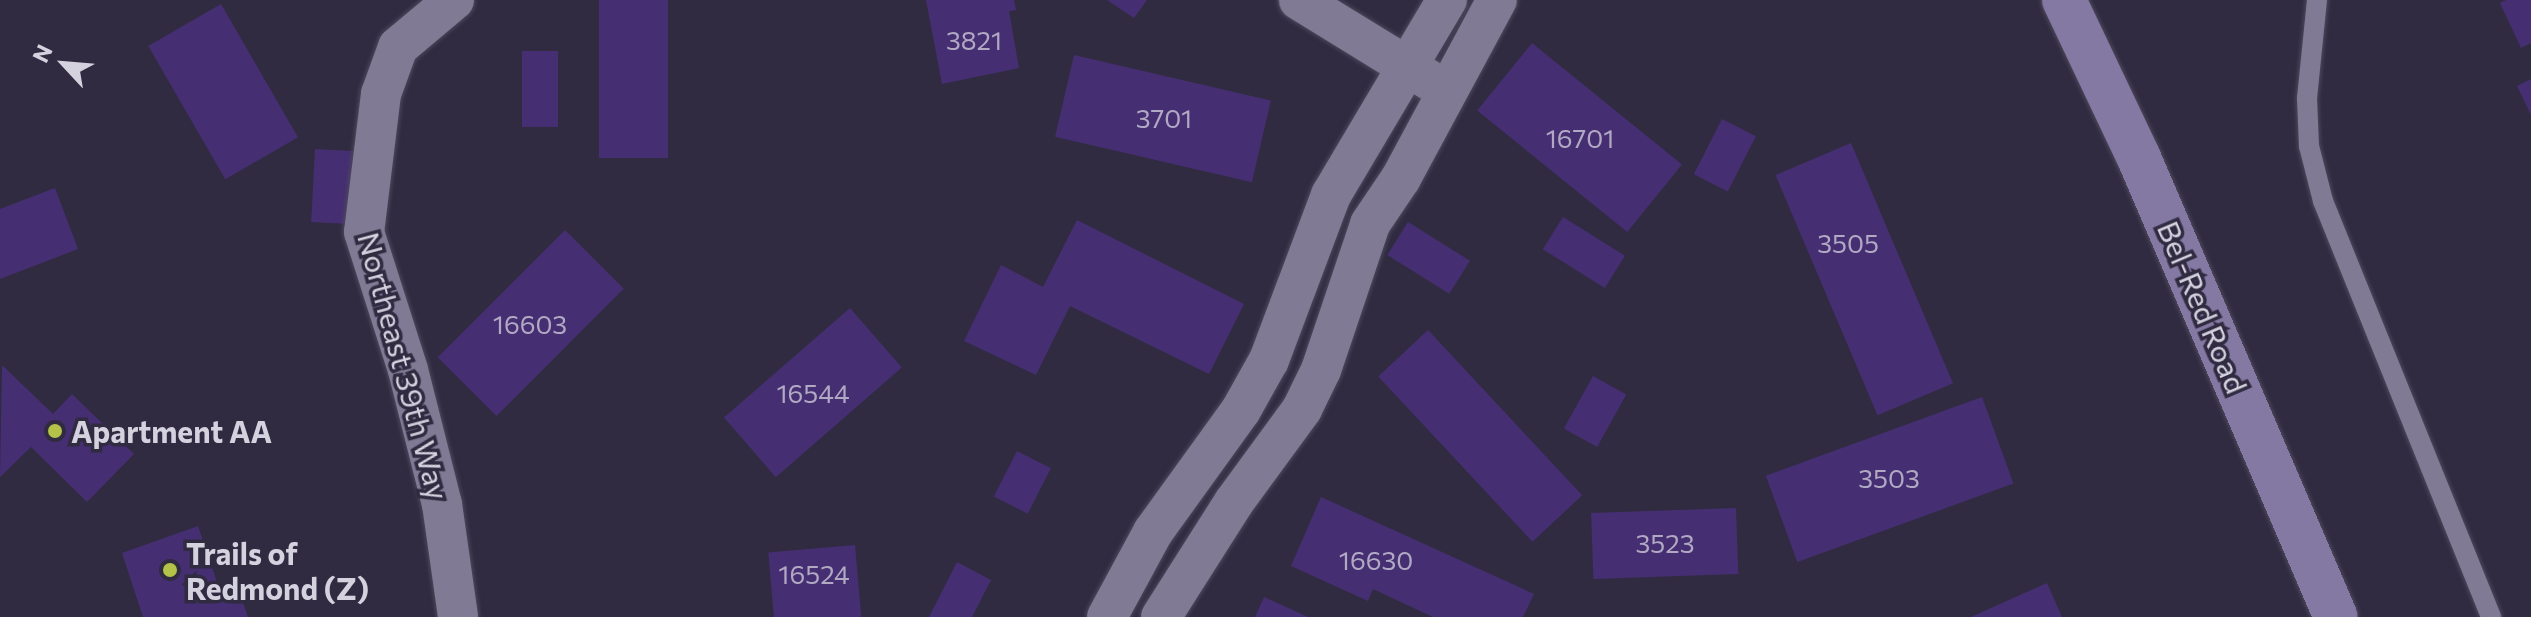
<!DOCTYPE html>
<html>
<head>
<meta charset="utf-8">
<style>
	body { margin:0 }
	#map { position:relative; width:2531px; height:617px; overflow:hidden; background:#302b41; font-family:Commissioner,sans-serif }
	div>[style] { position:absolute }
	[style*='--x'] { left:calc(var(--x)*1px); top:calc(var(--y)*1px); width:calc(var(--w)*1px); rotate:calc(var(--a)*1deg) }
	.building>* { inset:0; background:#452f72; transform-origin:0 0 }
	.roads { filter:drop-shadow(0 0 2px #4e485c) drop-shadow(0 0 2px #4e485c) }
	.service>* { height:20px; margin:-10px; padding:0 10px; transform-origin:10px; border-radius:10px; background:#807a95 }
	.minor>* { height:40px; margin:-20px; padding:0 20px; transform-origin:20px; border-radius:20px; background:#807a95 }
	.secondary>* { height:44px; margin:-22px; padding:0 22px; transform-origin:22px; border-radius:22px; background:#8479a3 }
	.dots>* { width:22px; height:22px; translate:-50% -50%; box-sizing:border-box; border:4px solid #302b41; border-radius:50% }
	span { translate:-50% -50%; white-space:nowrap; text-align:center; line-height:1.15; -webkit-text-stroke:7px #302b41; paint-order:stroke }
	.number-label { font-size:26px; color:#b1a9c4 }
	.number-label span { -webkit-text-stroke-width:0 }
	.street-label { font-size:30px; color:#d5d2e0 }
	.poi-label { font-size:30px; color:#d5d2e0; font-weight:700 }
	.left { translate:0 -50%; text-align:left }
	.north { position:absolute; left:24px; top:24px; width:80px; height:80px; -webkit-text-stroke:6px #302b41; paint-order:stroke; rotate:296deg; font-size:22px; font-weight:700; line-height:32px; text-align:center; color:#d5d2e0 }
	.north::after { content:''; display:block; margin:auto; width:28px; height:36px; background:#d5d2e0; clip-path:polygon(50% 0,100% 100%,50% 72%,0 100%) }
</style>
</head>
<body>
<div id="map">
	<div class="building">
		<i style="left:599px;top:0;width:69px;height:158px"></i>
		<i style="clip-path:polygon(926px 0,1014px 0,1016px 10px,1009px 11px,1019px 68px,942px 84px)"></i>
		<i style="clip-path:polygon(1107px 0,1147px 0,1134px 18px)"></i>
		<i style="clip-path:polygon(2506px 0,2531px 0,2531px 43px,2521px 48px,2500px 3px)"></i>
		<i style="left:221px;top:4px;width:154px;height:84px;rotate:60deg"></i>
		<i style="left:1532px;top:43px;width:193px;height:87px;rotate:39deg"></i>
		<i style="left:522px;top:51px;width:36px;height:76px"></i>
		<i style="left:1074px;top:55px;width:202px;height:84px;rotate:13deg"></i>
		<i style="clip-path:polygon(2531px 79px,2531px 115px,2517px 86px)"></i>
		<i style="left:1722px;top:119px;width:38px;height:62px;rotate:27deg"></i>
		<i style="left:1851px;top:143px;width:261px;height:82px;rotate:67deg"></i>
		<i style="left:315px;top:149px;width:38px;height:73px;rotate:3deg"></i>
		<i style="clip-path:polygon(55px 188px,78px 249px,0 279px,0 209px)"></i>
		<i style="left:1563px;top:217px;width:73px;height:38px;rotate:32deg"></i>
		<i style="clip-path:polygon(1077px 220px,1244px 304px,1209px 374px,1070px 306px,1036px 375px,964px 341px,1001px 265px,1043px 287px)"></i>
		<i style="left:1408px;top:222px;width:73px;height:39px;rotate:32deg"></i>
		<i style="left:565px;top:230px;width:83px;height:180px;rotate:45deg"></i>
		<i style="left:850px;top:308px;width:79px;height:167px;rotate:49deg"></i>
		<i style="left:1428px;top:330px;width:226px;height:68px;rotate:47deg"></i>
		<i style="clip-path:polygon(2px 365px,53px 414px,72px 394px,134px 454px,87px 502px,31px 447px,0 477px)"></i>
		<i style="left:1593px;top:376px;width:38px;height:60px;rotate:29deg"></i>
		<i style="left:1982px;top:397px;width:92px;height:230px;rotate:70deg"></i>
		<i style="left:1017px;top:451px;width:38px;height:51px;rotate:27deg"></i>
		<i style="clip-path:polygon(1321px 497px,1534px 594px,1523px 617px,1433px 617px,1373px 589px,1368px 601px,1291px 566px)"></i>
		<i style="left:1736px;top:508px;width:66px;height:145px;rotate:88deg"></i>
		<i style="clip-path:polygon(198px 526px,221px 594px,238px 588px,248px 617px,143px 617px,122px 553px)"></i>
		<i style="left:855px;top:545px;width:72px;height:87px;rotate:85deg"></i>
		<i style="clip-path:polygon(957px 562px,991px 580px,972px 617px,929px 617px)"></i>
		<i style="clip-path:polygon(2047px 583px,2062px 617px,1971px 617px)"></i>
		<i style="clip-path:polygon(1264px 597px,1308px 617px,1255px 617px)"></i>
	</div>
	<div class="roads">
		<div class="service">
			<i style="--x:2317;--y:0;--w:99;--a:95.8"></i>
			<i style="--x:2307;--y:98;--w:48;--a:87.6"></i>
			<i style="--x:2309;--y:146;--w:57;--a:75.7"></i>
			<i style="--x:2323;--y:201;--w:449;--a:68"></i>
		</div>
		<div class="minor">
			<i style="--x:454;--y:0;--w:73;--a:140"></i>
			<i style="--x:398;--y:47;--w:50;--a:109.9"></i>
			<i style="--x:381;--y:94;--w:139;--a:97"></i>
			<i style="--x:364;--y:232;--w:145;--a:72.3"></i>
			<i style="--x:408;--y:370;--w:138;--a:75.8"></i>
			<i style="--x:442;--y:504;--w:114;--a:81.9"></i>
			<i style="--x:1299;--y:0;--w:153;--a:31.6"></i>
			<i style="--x:1107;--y:617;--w:97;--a:-61.6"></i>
			<i style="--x:1153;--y:532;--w:150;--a:-54.2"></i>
			<i style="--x:1241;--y:410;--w:57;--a:-60.8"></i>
			<i style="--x:1269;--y:360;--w:176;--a:-69.4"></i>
			<i style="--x:1331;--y:195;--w:227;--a:-59.3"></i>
			<i style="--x:1161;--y:617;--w:136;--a:-57.6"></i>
			<i style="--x:1234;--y:502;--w:115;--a:-53.8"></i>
			<i style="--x:1302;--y:409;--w:43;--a:-64"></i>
			<i style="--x:1321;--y:370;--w:154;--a:-71.4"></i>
			<i style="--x:1370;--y:224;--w:55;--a:-56"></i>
			<i style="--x:1401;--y:178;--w:202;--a:-61.7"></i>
		</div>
		<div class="secondary">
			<i style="--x:2064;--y:0;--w:175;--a:64.6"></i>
			<i style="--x:2139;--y:158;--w:499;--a:66.8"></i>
		</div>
	</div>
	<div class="dots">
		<i style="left:55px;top:431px;background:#b4c24a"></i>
		<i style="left:170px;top:570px;background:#b4c24a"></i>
	</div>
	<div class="number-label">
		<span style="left:974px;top:40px">3821</span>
		<span style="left:1164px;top:118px">3701</span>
		<span style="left:1580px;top:138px">16701</span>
		<span style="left:1848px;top:243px">3505</span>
		<span style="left:530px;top:324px">16603</span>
		<span style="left:813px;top:393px">16544</span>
		<span style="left:1889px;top:478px">3503</span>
		<span style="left:1665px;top:543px">3523</span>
		<span style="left:1376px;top:560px">16630</span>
		<span style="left:814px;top:574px">16524</span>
	</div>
	<div class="street-label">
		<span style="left:2203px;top:307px;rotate:67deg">Bel-Red Road</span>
		<span style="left:404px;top:366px;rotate:75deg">Northeast 39th Way</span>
	</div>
	<div class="poi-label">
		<span class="left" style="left:71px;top:431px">Apartment AA</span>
		<span class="left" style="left:186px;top:570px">Trails of<br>Redmond (Z)</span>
	</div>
	<div class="north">N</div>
</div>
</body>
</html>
